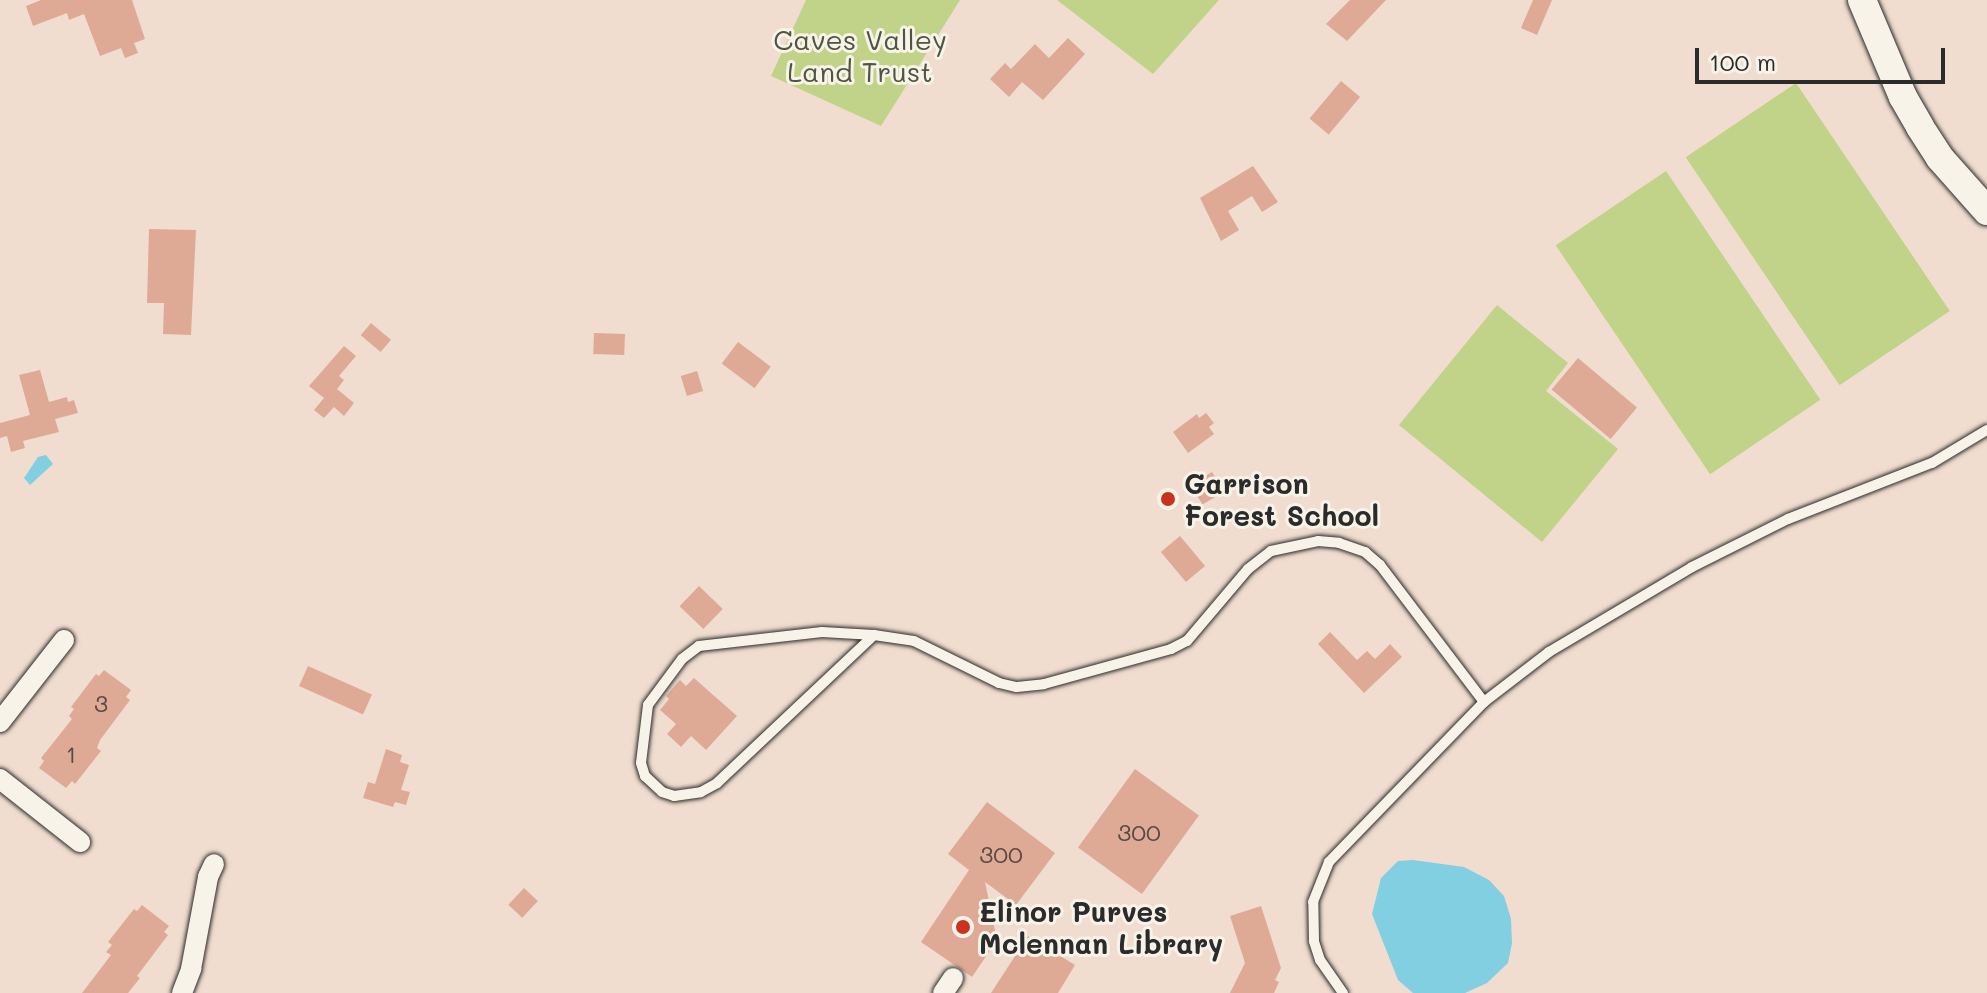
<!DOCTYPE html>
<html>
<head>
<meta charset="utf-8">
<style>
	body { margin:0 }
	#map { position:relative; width:1987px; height:993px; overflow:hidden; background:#f0ddcf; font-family:Mali,sans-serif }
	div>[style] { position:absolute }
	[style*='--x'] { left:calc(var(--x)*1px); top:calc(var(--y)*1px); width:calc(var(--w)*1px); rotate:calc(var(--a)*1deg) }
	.green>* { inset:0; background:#c0d388; transform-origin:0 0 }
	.water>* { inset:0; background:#81cfe0 }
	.building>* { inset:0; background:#dfaa95; transform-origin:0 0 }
	.roads { filter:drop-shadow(0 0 2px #2b2b2b) drop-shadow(0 0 2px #2b2b2b) }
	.lane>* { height:10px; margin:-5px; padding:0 5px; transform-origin:5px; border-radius:5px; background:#f7f3e8 }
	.street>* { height:20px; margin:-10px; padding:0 10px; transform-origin:10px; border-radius:10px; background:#f7f3e8 }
	.secondary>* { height:28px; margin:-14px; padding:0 14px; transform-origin:14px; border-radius:14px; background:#f7f3e8 }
	.dots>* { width:22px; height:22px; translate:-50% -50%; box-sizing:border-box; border:4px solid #f7f3e8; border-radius:50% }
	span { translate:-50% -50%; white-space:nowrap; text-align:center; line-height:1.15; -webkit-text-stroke:6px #f7f3e8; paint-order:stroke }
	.number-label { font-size:24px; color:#584b46 }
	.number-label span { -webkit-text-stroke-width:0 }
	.park-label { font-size:28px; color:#505542 }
	.poi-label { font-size:28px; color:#2b2b2b; font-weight:700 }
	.left { translate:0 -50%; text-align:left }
	.scale { position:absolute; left:1695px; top:48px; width:250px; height:36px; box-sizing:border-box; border:4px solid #2b2b2b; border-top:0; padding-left:10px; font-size:24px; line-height:28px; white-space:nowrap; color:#2b2b2b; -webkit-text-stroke:6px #f7f3e8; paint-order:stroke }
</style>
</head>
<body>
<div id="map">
	<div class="green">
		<i style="clip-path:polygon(806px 0,960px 0,881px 126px,771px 76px)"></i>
		<i style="clip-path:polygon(1057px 0,1219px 0,1153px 74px)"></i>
		<i style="left:1796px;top:83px;width:275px;height:133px;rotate:56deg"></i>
		<i style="left:1666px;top:171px;width:276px;height:133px;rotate:56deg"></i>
		<i style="clip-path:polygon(1497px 305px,1568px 363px,1546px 391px,1618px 449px,1542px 542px,1399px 425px)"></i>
	</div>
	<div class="water">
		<i style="clip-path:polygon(46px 455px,53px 464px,30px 485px,24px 478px,38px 457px)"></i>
		<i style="clip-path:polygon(1413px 860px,1464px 867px,1489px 880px,1504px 896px,1511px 919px,1512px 943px,1508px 963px,1487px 983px,1465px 993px,1413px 993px,1398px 980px,1372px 914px,1381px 878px,1398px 861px)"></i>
	</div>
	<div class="building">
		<i style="clip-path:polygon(41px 0,132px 0,145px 39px,134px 43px,138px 53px,125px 58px,121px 48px,100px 56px,84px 14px,69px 20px,67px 13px,33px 26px,26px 6px)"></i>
		<i style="clip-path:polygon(1350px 0,1386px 0,1347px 41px,1326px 24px)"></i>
		<i style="clip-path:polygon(1533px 0,1552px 0,1537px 35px,1521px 28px)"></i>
		<i style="clip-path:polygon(1068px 38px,1085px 54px,1043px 100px,1022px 82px,1009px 97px,990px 79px,1005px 63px,1011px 69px,1035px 44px,1049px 58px)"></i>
		<i style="left:1341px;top:81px;width:25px;height:49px;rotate:40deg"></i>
		<i style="clip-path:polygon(1253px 166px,1278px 202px,1262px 212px,1252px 196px,1228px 211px,1239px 230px,1221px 241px,1200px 198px)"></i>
		<i style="clip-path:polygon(149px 229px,196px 230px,191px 335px,163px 334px,164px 303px,147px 303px)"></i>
		<i style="left:371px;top:323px;width:26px;height:16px;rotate:40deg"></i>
		<i style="left:594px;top:333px;width:31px;height:21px;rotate:2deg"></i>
		<i style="left:738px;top:342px;width:41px;height:27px;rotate:37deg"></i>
		<i style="clip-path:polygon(344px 346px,356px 356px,339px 376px,344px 380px,337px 389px,354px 403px,344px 416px,334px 407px,324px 418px,314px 410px,324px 398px,309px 386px)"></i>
		<i style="left:1578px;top:358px;width:77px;height:41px;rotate:40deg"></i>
		<i style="clip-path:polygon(40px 370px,49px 402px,67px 397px,68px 402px,74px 400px,78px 413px,55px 419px,59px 432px,23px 441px,25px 448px,11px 452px,7px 436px,0 438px,0 423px,30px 415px,19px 375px)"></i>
		<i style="left:697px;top:371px;width:21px;height:17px;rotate:73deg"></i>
		<i style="clip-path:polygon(1206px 413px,1214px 423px,1209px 427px,1214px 434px,1188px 453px,1173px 432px,1197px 414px,1199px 418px)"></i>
		<i style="left:1212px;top:472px;width:23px;height:25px;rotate:59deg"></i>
		<i style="left:1180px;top:536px;width:39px;height:25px;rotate:50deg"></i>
		<i style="left:699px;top:586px;width:33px;height:28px;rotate:44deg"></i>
		<i style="clip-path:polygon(1330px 632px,1357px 660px,1367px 651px,1375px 659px,1390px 644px,1402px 657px,1364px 693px,1318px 644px)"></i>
		<i style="left:308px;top:666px;width:70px;height:22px;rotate:24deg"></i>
		<i style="clip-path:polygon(104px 670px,131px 690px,126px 697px,130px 700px,100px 740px,97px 748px,101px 751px,75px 784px,72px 781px,66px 788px,39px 768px,44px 761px,41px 758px,72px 719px,69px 716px,74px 709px,71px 707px,96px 674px,99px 676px)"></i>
		<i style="clip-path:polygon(694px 678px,737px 716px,706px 750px,691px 736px,681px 747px,667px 734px,676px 724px,660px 710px,669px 699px,666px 696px,680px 680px,686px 686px)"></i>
		<i style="clip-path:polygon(386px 749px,402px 755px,400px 762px,409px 765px,401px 790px,410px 792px,406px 805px,395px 802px,393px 807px,363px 798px,368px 782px,375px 784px)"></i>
		<i style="left:1135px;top:769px;width:79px;height:97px;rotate:36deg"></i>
		<i style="clip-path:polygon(987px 802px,1055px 853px,1016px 905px,985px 882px,997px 940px,972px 977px,921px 942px,969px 870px,948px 854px)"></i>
		<i style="left:524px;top:888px;width:19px;height:23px;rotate:43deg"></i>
		<i style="clip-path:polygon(142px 905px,169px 926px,164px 932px,168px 935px,137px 976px,140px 978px,128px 993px,82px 993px,111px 955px,106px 952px,112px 945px,108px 942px,134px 909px,137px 911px)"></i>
		<i style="clip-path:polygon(1261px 906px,1281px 968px,1275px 980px,1279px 982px,1274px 993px,1230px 993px,1245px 963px,1230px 916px)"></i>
		<i style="clip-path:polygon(1028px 936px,1075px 965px,1058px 993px,991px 993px)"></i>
	</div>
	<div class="roads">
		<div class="lane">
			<i style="--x:874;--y:635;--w:52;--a:-176.7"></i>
			<i style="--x:822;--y:632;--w:124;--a:173.5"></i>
			<i style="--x:699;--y:646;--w:21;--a:143"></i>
			<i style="--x:682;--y:659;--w:57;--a:126.5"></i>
			<i style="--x:648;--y:705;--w:58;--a:96.9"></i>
			<i style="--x:641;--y:763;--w:14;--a:73"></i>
			<i style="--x:645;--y:776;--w:23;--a:43"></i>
			<i style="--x:662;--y:792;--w:13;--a:18"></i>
			<i style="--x:674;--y:796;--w:27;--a:-8"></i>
			<i style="--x:701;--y:792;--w:18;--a:-29"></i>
			<i style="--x:717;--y:783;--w:216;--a:-43.3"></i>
			<i style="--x:874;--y:635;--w:40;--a:8.5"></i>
			<i style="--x:914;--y:641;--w:95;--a:26.3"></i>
			<i style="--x:999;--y:683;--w:18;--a:13"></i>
			<i style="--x:1017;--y:687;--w:27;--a:-6"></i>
			<i style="--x:1044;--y:684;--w:132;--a:-15.4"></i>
			<i style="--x:1171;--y:649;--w:18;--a:-27"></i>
			<i style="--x:1187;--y:641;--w:94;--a:-49.7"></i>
			<i style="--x:1248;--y:569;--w:29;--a:-38"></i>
			<i style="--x:1271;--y:551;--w:48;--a:-12"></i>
			<i style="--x:1318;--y:541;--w:21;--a:5"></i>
			<i style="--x:1339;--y:543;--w:28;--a:19"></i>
			<i style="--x:1365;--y:552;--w:20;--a:41"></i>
			<i style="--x:1380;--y:565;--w:172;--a:52.8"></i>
			<i style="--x:1343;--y:993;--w:40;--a:-124.9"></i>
			<i style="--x:1320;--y:960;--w:20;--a:-108"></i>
			<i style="--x:1314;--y:941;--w:39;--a:-91"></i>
			<i style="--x:1313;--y:902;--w:43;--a:-68.2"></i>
			<i style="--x:1329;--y:862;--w:223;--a:-45.9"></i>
			<i style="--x:1484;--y:702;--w:82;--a:-37.6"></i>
			<i style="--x:1549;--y:652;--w:166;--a:-30.7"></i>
			<i style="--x:1692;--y:567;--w:107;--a:-26.6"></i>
			<i style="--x:1788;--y:519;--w:155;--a:-21.3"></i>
			<i style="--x:1932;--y:463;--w:64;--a:-31"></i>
		</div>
		<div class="street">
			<i style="--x:0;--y:722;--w:104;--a:-52"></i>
			<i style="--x:0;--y:779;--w:102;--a:38.2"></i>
			<i style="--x:182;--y:993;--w:26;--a:-69"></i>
			<i style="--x:191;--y:969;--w:94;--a:-79.5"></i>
			<i style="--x:208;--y:877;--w:14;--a:-65"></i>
			<i style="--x:943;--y:993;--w:18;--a:-56"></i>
		</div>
		<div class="secondary">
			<i style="--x:1862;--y:0;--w:105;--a:67.1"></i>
			<i style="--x:1903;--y:97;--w:34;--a:60"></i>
			<i style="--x:1920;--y:127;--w:37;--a:57"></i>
			<i style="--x:1940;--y:158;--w:71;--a:48.4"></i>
		</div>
	</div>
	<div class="dots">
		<i style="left:1168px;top:499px;background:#c8321e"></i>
		<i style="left:963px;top:927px;background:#c8321e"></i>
	</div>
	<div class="number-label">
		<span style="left:101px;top:703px">3</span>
		<span style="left:71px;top:754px">1</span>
		<span style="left:1139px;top:832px">300</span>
		<span style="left:1001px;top:854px">300</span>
	</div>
	<div class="park-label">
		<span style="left:860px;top:55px">Caves Valley<br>Land Trust</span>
	</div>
	<div class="poi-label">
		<span class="left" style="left:1184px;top:499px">Garrison<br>Forest School</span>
		<span class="left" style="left:979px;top:927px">Elinor Purves<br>Mclennan Library</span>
	</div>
	<div class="scale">100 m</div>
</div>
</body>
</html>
